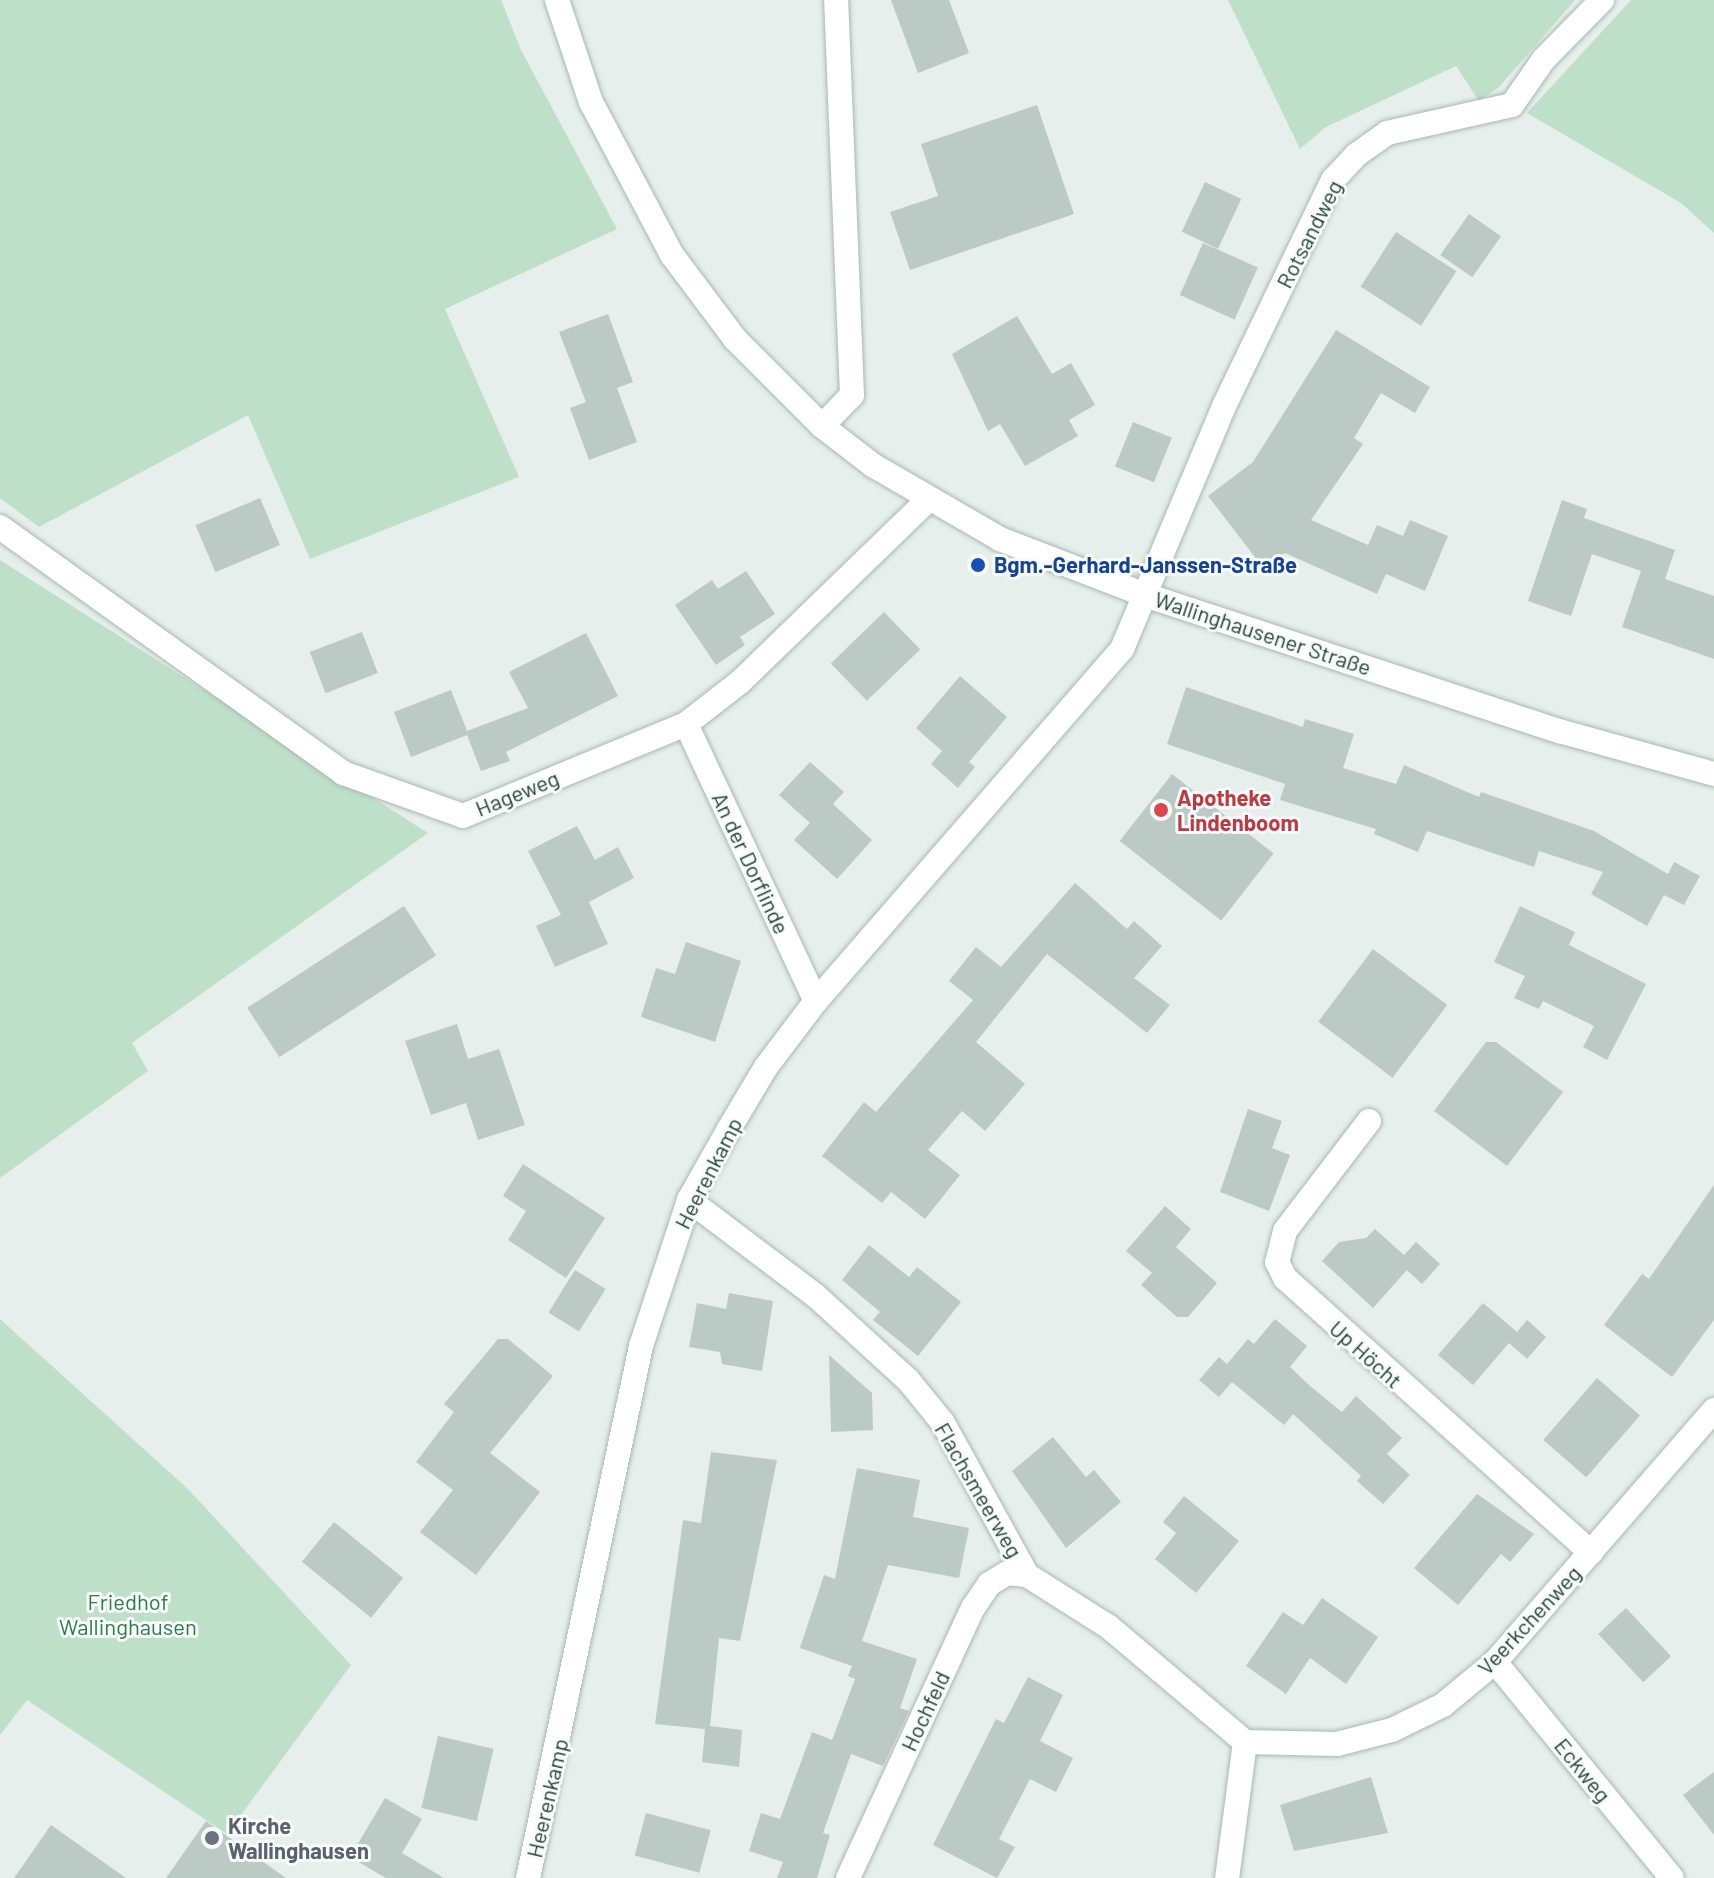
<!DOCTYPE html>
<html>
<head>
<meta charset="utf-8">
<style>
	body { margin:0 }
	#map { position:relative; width:1714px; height:1878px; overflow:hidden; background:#e6efeb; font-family:Barlow,sans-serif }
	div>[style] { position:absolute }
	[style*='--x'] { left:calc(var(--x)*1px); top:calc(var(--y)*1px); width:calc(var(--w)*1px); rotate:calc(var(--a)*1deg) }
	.green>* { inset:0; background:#bfe0c8 }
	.building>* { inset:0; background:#bbcac4; transform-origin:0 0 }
	.roads { filter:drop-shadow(0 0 2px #a8b8b2) drop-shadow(0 0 2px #a8b8b2) }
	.minor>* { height:24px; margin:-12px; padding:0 12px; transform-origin:12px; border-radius:12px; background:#fff }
	.dots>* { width:22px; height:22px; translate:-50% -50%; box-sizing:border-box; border:4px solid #f7fbf9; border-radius:50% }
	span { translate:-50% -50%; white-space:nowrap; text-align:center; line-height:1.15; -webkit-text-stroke:6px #f7fbf9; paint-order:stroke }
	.street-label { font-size:22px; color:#24423a }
	.transit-label { font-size:22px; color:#164399; font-weight:700 }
	.left { translate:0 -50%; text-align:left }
	.health-label { font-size:22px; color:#be3a42; font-weight:700 }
	.park-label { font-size:22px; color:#2d7a4b }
	.worship-label { font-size:22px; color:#5b616d; font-weight:700 }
</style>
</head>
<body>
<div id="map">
	<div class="green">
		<i style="clip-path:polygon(0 0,501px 0,521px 50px,617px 229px,445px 309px,519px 477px,310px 559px,248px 415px,39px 527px,0 498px)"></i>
		<i style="clip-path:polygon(1228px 0,1575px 0,1499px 87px,1479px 101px,1456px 66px,1326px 127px,1300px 149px)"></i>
		<i style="clip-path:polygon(1631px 0,1714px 0,1714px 233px,1681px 203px,1527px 113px)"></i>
		<i style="clip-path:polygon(0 560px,428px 833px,132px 1043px,148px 1071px,0 1178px)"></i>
		<i style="clip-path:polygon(0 1319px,188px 1489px,351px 1665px,227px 1834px,27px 1700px,0 1735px)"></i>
	</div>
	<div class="building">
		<i style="clip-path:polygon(891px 0,949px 0,969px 53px,918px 73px)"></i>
		<i style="clip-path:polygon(1037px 105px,1074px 214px,910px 270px,890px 212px,938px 196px,921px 144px)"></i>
		<i style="left:1205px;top:182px;width:40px;height:55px;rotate:25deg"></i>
		<i style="left:1469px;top:214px;width:39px;height:50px;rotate:35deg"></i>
		<i style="left:1396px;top:232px;width:72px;height:65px;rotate:33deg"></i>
		<i style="left:1203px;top:243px;width:60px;height:57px;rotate:24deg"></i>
		<i style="clip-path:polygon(608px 314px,633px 382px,617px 388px,637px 442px,589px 460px,570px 408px,586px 402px,559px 332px)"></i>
		<i style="clip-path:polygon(1017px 316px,1052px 374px,1071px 363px,1095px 405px,1069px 420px,1078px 436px,1025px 466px,1000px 424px,988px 431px,952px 354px)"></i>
		<i style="clip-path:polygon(1336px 330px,1430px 387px,1415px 413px,1381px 393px,1354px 438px,1363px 444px,1311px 520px,1368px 545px,1377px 525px,1403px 536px,1410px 520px,1448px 536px,1425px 591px,1386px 574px,1377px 594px,1285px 553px,1264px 569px,1208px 496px,1253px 462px)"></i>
		<i style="left:1133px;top:422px;width:42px;height:48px;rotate:22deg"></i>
		<i style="left:260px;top:498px;width:51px;height:70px;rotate:67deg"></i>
		<i style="clip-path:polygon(1562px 500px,1587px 509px,1584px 518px,1675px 550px,1665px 579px,1714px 596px,1714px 659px,1622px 627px,1641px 571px,1592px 554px,1571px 616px,1528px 601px)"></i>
		<i style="clip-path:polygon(746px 571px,775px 614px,740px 637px,745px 645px,716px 665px,675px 605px,712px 580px,718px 589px)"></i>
		<i style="left:884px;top:612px;width:52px;height:74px;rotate:46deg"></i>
		<i style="left:362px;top:632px;width:44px;height:56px;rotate:69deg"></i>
		<i style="clip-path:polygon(586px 633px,618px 696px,506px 752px,510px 761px,481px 771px,467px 735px,411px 757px,394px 712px,451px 690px,467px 731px,528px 708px,509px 672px)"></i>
		<i style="clip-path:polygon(960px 676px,1007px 717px,969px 762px,975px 767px,958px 788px,931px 764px,942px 751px,916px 728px)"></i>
		<i style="clip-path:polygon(1186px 687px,1303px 727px,1305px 719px,1354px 734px,1343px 768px,1396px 784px,1404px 765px,1479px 797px,1481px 792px,1594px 831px,1668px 874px,1674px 862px,1700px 876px,1684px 905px,1664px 895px,1647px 926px,1591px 894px,1603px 872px,1539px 851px,1534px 867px,1427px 831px,1418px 852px,1374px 834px,1376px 829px,1280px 800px,1285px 784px,1167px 744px)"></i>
		<i style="clip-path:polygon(810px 762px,844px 792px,833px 804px,872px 840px,837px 879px,794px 840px,810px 823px,779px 795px)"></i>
		<i style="left:1172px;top:774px;width:129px;height:85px;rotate:38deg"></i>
		<i style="clip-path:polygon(577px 826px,595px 860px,618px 847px,634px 878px,589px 902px,608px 944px,555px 967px,536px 926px,561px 915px,528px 851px)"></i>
		<i style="clip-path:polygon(1075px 883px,1127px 929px,1134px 921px,1162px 946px,1134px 978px,1170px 1005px,1147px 1033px,1047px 954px,976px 1042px,1025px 1084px,985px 1131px,962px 1111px,928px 1150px,960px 1175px,925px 1219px,891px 1192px,882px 1203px,822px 1156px,864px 1102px,876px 1112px,973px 1000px,949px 981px,976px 947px,1001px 967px)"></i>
		<i style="left:404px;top:906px;width:59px;height:187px;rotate:57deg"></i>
		<i style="clip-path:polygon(1520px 906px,1575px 932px,1569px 945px,1646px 984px,1607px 1060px,1583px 1047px,1594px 1026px,1543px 1001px,1539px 1009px,1514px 998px,1525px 976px,1494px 962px)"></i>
		<i style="clip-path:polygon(686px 942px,741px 961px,715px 1042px,641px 1017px,656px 968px,675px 974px)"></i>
		<i style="left:1373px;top:949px;width:93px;height:91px;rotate:37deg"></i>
		<i style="clip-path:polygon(457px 1024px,468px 1059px,499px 1049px,525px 1125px,478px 1140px,466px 1103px,431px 1115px,405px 1041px)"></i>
		<i style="clip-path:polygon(1486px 1042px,1496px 1042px,1563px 1092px,1507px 1166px,1434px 1111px)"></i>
		<i style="clip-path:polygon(1248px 1109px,1282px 1121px,1272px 1148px,1290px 1155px,1269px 1211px,1220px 1192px)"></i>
		<i style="clip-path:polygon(523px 1164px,605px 1218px,566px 1278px,508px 1240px,526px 1211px,503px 1196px)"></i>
		<i style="clip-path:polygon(1714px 1185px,1714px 1320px,1672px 1377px,1604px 1325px,1642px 1274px,1649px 1279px)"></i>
		<i style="clip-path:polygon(1165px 1206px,1191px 1229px,1176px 1247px,1217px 1283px,1188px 1317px,1177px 1317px,1141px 1285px,1152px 1273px,1126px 1251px)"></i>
		<i style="clip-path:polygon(1375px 1229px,1404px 1255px,1416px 1242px,1440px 1264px,1422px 1284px,1407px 1270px,1373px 1308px,1322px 1261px,1339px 1242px,1366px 1238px)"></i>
		<i style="clip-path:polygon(869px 1245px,909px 1277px,917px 1267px,961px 1302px,918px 1356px,873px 1320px,880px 1312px,842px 1280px)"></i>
		<i style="left:575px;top:1270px;width:36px;height:50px;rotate:32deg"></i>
		<i style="clip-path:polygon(729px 1293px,773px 1301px,762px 1371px,722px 1364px,720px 1352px,689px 1347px,697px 1303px,726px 1309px)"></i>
		<i style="clip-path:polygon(1483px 1303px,1517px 1332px,1527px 1320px,1546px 1337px,1527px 1359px,1509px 1343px,1473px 1385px,1438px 1355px)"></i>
		<i style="clip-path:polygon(1275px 1319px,1307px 1346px,1290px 1367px,1310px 1386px,1342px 1412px,1356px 1396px,1402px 1438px,1387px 1454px,1410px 1475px,1383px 1504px,1357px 1481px,1361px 1476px,1293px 1414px,1284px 1425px,1232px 1382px,1219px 1397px,1199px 1380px,1219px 1357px,1227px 1364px,1248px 1339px,1254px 1344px)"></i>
		<i style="clip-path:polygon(498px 1339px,508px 1339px,553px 1376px,490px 1453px,540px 1492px,476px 1575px,420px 1532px,453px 1490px,416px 1462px,454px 1412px,444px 1404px)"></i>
		<i style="clip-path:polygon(829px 1355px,872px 1393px,873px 1430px,831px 1432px)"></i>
		<i style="left:1597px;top:1378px;width:57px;height:82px;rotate:41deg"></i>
		<i style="clip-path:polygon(1053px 1437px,1086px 1477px,1094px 1470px,1121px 1502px,1066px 1548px,1012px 1471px)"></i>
		<i style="clip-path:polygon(711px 1452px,777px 1460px,740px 1641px,719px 1638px,710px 1726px,742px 1730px,739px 1767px,702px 1762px,705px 1729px,655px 1724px,683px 1520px,701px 1523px)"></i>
		<i style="clip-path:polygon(857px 1468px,920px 1480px,913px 1517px,969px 1528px,959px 1578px,888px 1565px,862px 1641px,917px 1659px,900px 1708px,909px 1711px,883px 1766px,851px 1754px,823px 1833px,830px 1835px,817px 1878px,777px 1878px,783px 1862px,749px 1851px,761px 1813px,780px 1819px,812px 1732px,832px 1740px,855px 1679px,848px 1676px,852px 1666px,800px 1648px,824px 1575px,835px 1579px)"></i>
		<i style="clip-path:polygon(1477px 1494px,1534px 1534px,1510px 1562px,1501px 1554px,1458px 1605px,1414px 1568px)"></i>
		<i style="clip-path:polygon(1184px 1496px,1239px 1541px,1196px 1593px,1155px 1559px,1176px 1533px,1163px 1522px)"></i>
		<i style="left:334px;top:1522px;width:89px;height:51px;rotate:39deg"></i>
		<i style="clip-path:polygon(1322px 1598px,1378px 1637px,1346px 1684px,1310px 1658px,1286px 1694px,1246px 1666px,1283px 1612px,1303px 1625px)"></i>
		<i style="left:1626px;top:1608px;width:66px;height:38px;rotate:47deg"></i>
		<i style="clip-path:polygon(1028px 1677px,1063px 1695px,1040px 1741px,1073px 1758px,1056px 1792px,1030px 1779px,999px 1839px,1015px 1847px,997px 1878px,933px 1845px,996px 1719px,1004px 1723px)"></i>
		<i style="left:438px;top:1736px;width:57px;height:74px;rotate:13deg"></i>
		<i style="clip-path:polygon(1714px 1772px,1714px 1835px,1683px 1795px)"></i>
		<i style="clip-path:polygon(1371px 1777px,1388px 1833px,1294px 1851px,1280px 1805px)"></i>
		<i style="clip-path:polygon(385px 1798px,422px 1819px,402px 1853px,444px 1878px,386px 1878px,350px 1857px)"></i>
		<i style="left:646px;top:1813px;width:67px;height:44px;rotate:15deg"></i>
		<i style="clip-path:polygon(206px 1821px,286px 1878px,166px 1878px)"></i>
		<i style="clip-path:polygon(51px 1825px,126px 1878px,14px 1878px)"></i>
	</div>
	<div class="roads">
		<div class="minor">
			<i style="--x:557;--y:0;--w:108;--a:71.6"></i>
			<i style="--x:591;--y:102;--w:173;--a:62.1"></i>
			<i style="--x:672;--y:255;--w:105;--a:53.1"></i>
			<i style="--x:735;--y:339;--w:123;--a:45"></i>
			<i style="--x:822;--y:426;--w:66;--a:37.6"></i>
			<i style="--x:874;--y:466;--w:146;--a:30.1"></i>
			<i style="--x:1000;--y:539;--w:159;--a:21.1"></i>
			<i style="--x:1148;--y:596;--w:433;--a:18.2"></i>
			<i style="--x:1559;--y:731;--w:161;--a:15.5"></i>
			<i style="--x:822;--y:426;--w:43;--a:-45.9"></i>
			<i style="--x:852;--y:395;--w:395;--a:-92.3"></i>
			<i style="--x:0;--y:527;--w:422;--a:35.6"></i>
			<i style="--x:343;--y:773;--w:127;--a:19.7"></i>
			<i style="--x:463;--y:816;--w:241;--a:-22.4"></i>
			<i style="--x:686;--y:724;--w:68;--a:-37.9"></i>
			<i style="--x:740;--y:682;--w:262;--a:-44.1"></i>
			<i style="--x:686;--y:724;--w:306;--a:64.9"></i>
			<i style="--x:1369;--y:1121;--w:138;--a:127.4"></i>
			<i style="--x:1285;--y:1231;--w:32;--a:104"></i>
			<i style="--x:1277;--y:1262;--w:18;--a:63"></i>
			<i style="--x:1285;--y:1278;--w:411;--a:41.9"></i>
			<i style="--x:689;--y:1200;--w:159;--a:37.1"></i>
			<i style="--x:816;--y:1296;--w:125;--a:42.4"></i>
			<i style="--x:908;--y:1380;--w:55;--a:50.9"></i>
			<i style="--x:943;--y:1423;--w:174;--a:61.1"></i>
			<i style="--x:1027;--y:1575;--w:97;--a:32.4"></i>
			<i style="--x:1109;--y:1627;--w:178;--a:40.2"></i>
			<i style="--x:1245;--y:1742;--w:137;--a:97.5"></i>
			<i style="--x:1495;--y:1662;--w:279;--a:50.7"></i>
			<i style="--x:1245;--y:1742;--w:92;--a:1.2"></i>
			<i style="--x:1337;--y:1744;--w:57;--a:-14.3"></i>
			<i style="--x:1392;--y:1730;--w:57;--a:-26.1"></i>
			<i style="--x:1443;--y:1705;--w:67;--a:-39.6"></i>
			<i style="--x:1495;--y:1662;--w:334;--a:-49"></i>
			<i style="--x:528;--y:1878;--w:544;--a:-78.01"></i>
			<i style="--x:641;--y:1346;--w:154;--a:-71.8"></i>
			<i style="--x:689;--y:1200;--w:81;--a:-60.6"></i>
			<i style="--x:729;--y:1129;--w:72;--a:-59.2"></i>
			<i style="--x:766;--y:1067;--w:83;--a:-52.9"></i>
			<i style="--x:816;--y:1001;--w:466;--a:-49"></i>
			<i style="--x:1122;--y:649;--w:266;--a:-67.2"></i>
			<i style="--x:1225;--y:404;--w:249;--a:-64.3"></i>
			<i style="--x:1333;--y:180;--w:34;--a:-47"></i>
			<i style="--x:1356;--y:155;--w:38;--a:-35"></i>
			<i style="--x:1387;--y:133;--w:128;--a:-12.6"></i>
			<i style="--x:1512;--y:105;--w:56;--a:-55.2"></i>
			<i style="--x:1544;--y:59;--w:83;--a:-45.5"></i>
			<i style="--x:848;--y:1878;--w:298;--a:-65.2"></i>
			<i style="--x:973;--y:1608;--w:29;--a:-56"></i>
			<i style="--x:989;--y:1584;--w:21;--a:-31"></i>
			<i style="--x:1007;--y:1573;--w:20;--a:6"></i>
		</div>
	</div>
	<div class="dots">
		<i style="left:978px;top:565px;background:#1a4fb4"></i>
		<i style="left:1161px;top:810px;background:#e0444e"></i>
		<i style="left:212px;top:1838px;background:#6b7280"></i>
	</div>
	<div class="street-label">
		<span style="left:1309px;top:234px;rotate:-63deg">Rotsandweg</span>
		<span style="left:1263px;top:633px;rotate:18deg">Wallinghausener Straße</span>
		<span style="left:517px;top:793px;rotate:-22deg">Hageweg</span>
		<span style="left:751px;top:863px;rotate:65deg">An der Dorflinde</span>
		<span style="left:708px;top:1173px;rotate:-63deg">Heerenkamp</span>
		<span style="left:1366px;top:1354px;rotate:42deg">Up Höcht</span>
		<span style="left:979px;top:1490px;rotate:60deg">Flachsmeerweg</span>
		<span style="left:1529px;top:1620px;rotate:-47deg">Veerkchenweg</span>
		<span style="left:925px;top:1711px;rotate:-65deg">Hochfeld</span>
		<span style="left:1583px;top:1770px;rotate:51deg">Eckweg</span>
		<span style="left:547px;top:1798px;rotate:-77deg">Heerenkamp</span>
	</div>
	<div class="transit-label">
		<span class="left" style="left:994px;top:565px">Bgm.-Gerhard-Janssen-Straße</span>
	</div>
	<div class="health-label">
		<span class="left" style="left:1177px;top:810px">Apotheke<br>Lindenboom</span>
	</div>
	<div class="park-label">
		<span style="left:128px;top:1614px">Friedhof<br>Wallinghausen</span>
	</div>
	<div class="worship-label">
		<span class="left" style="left:228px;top:1838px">Kirche<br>Wallinghausen</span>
	</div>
</div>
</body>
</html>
